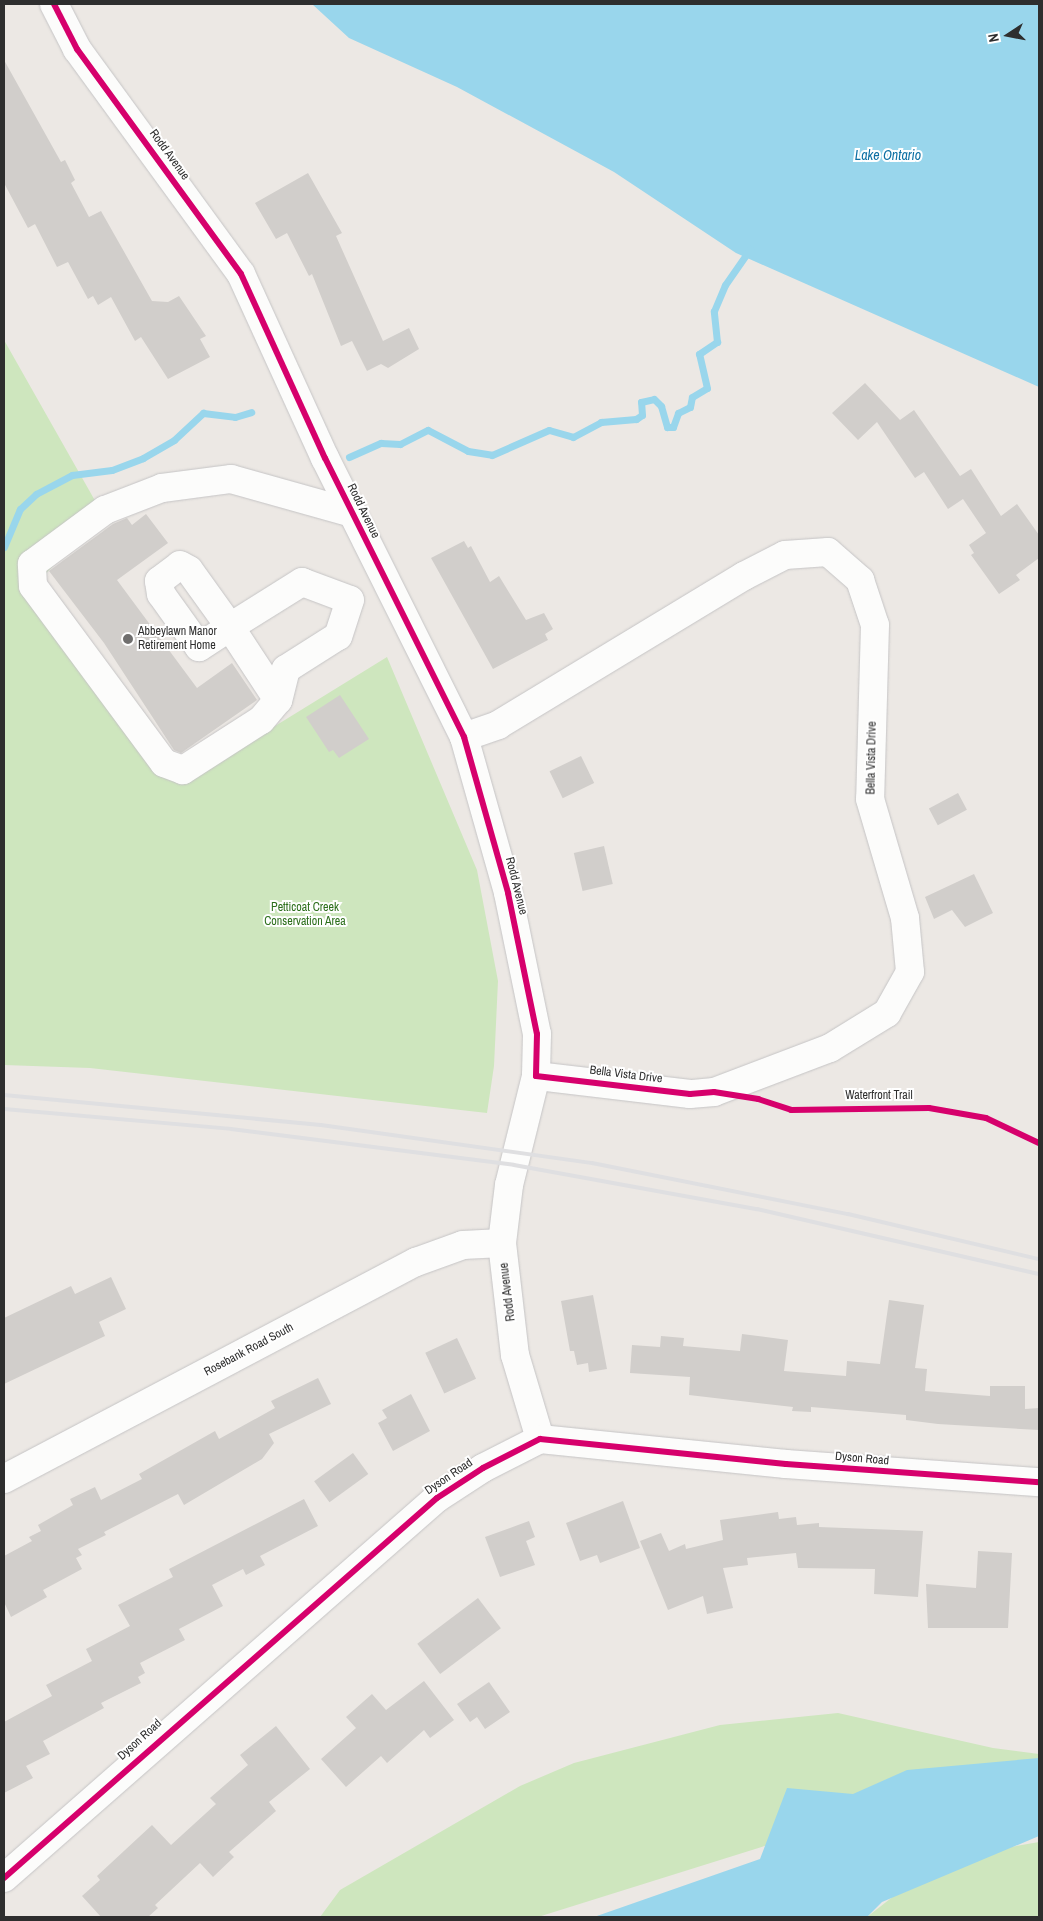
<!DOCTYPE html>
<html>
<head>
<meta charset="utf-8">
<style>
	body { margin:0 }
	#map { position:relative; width:1043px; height:1921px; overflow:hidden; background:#ece8e4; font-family:"Archivo Narrow",sans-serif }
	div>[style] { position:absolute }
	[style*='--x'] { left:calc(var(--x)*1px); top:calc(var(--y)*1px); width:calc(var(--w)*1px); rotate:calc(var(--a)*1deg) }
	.green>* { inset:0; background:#cee6be }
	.water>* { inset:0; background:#99d6ec }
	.stream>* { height:7px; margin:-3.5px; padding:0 3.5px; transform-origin:3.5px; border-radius:3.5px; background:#99d6ec }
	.building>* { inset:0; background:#d1cecb; transform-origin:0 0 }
	.roads { filter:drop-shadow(0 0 1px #c5c4c5) drop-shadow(0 0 1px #c5c4c5) }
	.minor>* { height:28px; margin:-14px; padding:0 14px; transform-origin:14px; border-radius:14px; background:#fcfcfb }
	.rail>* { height:4px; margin:-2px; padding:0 2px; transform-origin:2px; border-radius:2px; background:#dfdfe1 }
	.cycleway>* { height:6px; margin:-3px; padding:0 3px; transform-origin:3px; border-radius:3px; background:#d6006c }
	.dots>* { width:14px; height:14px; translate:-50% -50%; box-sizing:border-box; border:2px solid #fff; border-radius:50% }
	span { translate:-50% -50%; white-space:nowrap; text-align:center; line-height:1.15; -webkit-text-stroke:4px #fff; paint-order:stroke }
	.street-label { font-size:12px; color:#2e2e2e }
	.poi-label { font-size:12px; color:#2e2e2e }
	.left { translate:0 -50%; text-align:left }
	.park-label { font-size:12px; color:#2c6e1b }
	.water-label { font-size:14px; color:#0d6fa3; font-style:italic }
	.frame { position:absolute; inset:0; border:5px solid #2e2e2e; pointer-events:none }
	.north { position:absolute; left:983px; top:10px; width:50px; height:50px; -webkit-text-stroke:4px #fff; paint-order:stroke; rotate:259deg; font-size:14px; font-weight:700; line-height:20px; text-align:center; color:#2e2e2e }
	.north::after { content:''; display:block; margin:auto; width:18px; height:22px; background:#2e2e2e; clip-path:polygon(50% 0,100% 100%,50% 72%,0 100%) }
</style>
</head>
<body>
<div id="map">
	<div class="green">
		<i style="clip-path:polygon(4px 340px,102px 513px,29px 592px,181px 784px,387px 657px,477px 870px,498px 981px,494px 1066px,487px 1113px,90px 1068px,4px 1065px)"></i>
		<i style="clip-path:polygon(838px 1713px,993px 1748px,1039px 1754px,1039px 1779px,819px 1829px,538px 1917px,320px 1917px,340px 1890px,520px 1786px,574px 1763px,720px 1725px)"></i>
		<i style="clip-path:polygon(1039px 1842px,1039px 1917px,867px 1917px,941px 1859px)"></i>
	</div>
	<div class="water">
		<i style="clip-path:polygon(312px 4px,1039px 4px,1039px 387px,736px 253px,614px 172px,457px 87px,349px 38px)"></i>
		<i style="clip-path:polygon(1039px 1758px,1039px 1836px,882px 1902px,867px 1917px,594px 1917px,760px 1859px,787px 1788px,853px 1794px,907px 1770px)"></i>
	</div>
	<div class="stream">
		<i style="--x:349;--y:457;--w:35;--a:-24"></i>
		<i style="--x:381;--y:443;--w:19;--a:3"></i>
		<i style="--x:400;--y:444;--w:31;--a:-27"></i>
		<i style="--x:428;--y:430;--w:45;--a:27.7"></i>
		<i style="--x:468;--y:451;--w:24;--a:9"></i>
		<i style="--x:492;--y:455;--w:62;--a:-23.7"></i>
		<i style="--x:549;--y:430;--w:25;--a:16"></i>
		<i style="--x:573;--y:437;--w:32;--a:-28"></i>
		<i style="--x:601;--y:422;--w:35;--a:-5"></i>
		<i style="--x:636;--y:419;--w:7;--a:-34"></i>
		<i style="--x:642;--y:415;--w:13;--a:-94"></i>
		<i style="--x:641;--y:402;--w:13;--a:-13"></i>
		<i style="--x:654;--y:399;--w:10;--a:45"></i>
		<i style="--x:661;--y:406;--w:22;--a:74"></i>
		<i style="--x:667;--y:427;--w:6;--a:0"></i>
		<i style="--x:673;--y:427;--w:15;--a:-70"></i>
		<i style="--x:678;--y:413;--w:13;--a:-27"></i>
		<i style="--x:690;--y:407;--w:10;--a:-79"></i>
		<i style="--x:692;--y:397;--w:17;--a:-31"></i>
		<i style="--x:707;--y:388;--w:35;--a:-103"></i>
		<i style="--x:699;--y:354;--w:22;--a:-34"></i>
		<i style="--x:717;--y:342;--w:31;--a:-96"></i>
		<i style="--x:714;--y:311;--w:28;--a:-67"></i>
		<i style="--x:725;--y:285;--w:44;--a:-55.2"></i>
		<i style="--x:4;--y:547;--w:41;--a:-67.2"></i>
		<i style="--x:20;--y:509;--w:22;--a:-43"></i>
		<i style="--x:36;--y:494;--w:41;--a:-27.8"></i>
		<i style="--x:72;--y:475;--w:40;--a:-7.1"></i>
		<i style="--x:112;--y:470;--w:33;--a:-21"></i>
		<i style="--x:143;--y:458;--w:36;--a:-30"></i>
		<i style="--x:174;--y:440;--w:40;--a:-43"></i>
		<i style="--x:203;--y:413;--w:32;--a:7"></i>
		<i style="--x:235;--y:417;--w:17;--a:-17"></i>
	</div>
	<div class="building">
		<i style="clip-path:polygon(4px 60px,61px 162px,65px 160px,75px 180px,71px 183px,89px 217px,101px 211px,152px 301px,168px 302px,179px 296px,206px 336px,200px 339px,210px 357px,168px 379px,141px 337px,135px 341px,111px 297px,98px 305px,93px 296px,88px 299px,68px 262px,57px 267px,35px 224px,28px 228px,4px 183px)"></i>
		<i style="clip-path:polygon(308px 173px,342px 233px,336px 236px,383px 341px,409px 328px,419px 349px,388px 368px,381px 364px,367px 371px,352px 341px,341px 346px,312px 274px,309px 276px,287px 233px,276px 239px,255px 203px)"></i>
		<i style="clip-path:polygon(865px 383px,900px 420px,914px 410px,960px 476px,971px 469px,1001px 516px,1017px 504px,1039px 535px,1039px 558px,1016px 575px,1020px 580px,999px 594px,971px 555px,974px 553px,969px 545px,986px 533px,963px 499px,948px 509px,924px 472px,915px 478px,877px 422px,858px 440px,832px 413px)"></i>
		<i style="clip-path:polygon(146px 514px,168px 543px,117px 580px,197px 688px,232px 663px,257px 700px,181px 753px,174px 750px,104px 643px,49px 571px,113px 524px,127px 518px,132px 525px)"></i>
		<i style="clip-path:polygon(464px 541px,468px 548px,471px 546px,490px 582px,499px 576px,526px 620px,544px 613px,553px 629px,545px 634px,548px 640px,493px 669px,431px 558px)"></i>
		<i style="clip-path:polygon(340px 695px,369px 739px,339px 758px,333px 750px,329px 752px,306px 717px)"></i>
		<i style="left:581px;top:756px;width:30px;height:35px;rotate:64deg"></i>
		<i style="left:958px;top:793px;width:19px;height:33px;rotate:62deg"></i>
		<i style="left:604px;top:846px;width:39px;height:31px;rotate:77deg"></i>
		<i style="clip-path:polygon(974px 874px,993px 913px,965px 927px,952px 910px,934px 919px,925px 897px)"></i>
		<i style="clip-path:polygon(111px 1277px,126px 1309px,99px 1322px,105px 1336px,4px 1384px,4px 1318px,71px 1286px,75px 1294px)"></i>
		<i style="clip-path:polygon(593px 1295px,607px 1369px,589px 1372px,588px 1363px,577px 1365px,574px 1351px,570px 1351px,561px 1301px)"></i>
		<i style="clip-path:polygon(889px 1300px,924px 1305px,915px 1368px,927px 1369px,925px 1391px,990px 1396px,990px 1386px,1025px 1386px,1025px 1409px,1039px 1408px,1039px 1430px,938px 1424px,906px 1420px,906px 1415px,811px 1407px,811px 1412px,792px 1411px,793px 1407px,689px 1395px,690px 1377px,630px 1373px,632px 1345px,660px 1347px,661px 1336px,684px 1338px,683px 1346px,740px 1351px,742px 1334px,788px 1340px,784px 1371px,846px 1376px,847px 1361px,880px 1364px)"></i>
		<i style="left:457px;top:1338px;width:45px;height:35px;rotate:65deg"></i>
		<i style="clip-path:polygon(318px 1378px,331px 1404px,269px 1434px,274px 1443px,262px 1459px,184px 1505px,178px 1494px,104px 1532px,106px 1535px,78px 1549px,82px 1555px,76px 1558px,82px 1569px,43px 1590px,47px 1597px,11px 1617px,4px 1602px,4px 1556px,32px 1541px,29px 1537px,41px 1531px,38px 1525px,73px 1505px,70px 1499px,95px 1487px,101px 1500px,142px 1479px,139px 1474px,215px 1431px,219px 1439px,275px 1408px,271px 1401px)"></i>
		<i style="clip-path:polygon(411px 1394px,430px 1431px,393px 1451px,378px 1423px,387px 1418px,382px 1410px)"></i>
		<i style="left:353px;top:1453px;width:26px;height:48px;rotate:54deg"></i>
		<i style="clip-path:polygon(304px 1499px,318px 1526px,260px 1556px,265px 1565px,246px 1575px,243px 1569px,212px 1585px,223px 1606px,179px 1629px,185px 1640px,140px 1663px,145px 1673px,138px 1677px,141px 1683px,101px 1703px,104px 1708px,43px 1741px,50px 1754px,26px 1766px,33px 1778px,4px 1793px,4px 1722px,52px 1696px,46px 1685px,92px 1661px,86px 1649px,130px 1626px,118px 1605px,173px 1577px,169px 1569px)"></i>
		<i style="clip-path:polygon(623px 1501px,640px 1548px,600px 1563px,597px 1555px,580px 1561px,566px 1523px)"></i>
		<i style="clip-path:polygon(778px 1512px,779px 1519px,796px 1517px,797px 1525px,819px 1523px,819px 1527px,923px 1531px,918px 1597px,874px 1594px,875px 1569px,798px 1568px,796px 1553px,747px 1558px,748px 1565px,723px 1568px,733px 1608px,707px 1614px,703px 1596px,668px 1610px,640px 1541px,661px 1533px,669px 1551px,685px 1544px,686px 1549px,723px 1540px,720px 1520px)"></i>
		<i style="clip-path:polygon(529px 1521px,535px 1537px,526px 1541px,535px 1565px,500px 1577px,485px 1537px)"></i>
		<i style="clip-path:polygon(978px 1551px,1012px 1553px,1008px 1628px,928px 1628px,926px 1584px,976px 1588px)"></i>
		<i style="left:478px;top:1598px;width:38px;height:76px;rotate:53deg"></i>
		<i style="clip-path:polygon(424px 1681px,454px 1720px,430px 1738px,424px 1730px,387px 1763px,381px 1756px,346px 1787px,321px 1759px,356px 1728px,346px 1717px,372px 1694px,386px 1710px)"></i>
		<i style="clip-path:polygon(489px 1682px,510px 1712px,485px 1729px,477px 1717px,470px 1722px,457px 1704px)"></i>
		<i style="clip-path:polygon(276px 1726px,310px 1769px,269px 1802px,276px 1811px,229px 1852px,234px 1857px,213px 1877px,200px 1863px,155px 1905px,158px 1908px,148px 1917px,101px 1917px,82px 1896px,100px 1880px,97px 1876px,152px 1825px,171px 1845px,216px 1804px,210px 1798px,248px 1765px,240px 1755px)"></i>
	</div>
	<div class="roads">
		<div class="minor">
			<i style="--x:54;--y:4;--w:51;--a:62.9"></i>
			<i style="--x:77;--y:49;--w:278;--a:53.9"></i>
			<i style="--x:241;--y:274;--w:202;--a:65.5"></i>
			<i style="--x:325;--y:458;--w:312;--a:63.5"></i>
			<i style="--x:464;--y:737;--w:162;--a:74.2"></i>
			<i style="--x:508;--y:893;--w:144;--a:78.4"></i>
			<i style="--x:537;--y:1034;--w:42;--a:91.4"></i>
			<i style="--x:536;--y:1076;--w:112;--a:103.9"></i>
			<i style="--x:509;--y:1185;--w:58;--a:96.9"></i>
			<i style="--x:502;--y:1243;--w:113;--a:83.4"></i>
			<i style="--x:515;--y:1355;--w:88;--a:73.4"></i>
			<i style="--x:278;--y:700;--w:87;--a:-123.3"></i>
			<i style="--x:230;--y:627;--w:37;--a:147"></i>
			<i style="--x:199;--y:647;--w:65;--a:-125.6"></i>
			<i style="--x:161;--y:594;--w:13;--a:-99"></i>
			<i style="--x:159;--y:581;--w:26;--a:-37"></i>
			<i style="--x:180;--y:565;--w:10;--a:29"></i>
			<i style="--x:189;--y:570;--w:70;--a:54.3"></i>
			<i style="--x:230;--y:627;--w:85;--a:-32"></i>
			<i style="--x:302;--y:582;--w:51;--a:20.6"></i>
			<i style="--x:350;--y:600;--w:38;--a:108"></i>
			<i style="--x:338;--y:636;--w:62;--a:147.6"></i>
			<i style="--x:286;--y:669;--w:32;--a:104"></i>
			<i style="--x:278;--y:700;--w:26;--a:130"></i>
			<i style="--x:261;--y:720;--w:93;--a:147.3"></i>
			<i style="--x:183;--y:770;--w:20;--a:-160"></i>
			<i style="--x:164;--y:763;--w:220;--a:-126.5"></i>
			<i style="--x:33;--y:586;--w:22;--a:-93"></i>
			<i style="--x:32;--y:564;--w:91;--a:-36.5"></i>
			<i style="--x:105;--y:510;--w:61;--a:-21.1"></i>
			<i style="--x:162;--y:488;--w:70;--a:-7.4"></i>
			<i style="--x:231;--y:479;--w:126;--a:15.7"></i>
			<i style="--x:464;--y:737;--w:36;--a:-19"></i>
			<i style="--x:498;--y:725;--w:288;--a:-31.2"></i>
			<i style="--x:744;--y:576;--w:46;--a:-27.1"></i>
			<i style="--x:785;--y:555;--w:43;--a:-4"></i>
			<i style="--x:828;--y:552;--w:43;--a:41.2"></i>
			<i style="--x:860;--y:580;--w:47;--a:71.6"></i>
			<i style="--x:875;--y:625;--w:174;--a:91.6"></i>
			<i style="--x:870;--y:799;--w:124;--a:73.6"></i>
			<i style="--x:905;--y:918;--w:54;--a:84.7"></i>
			<i style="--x:910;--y:972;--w:47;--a:119.3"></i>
			<i style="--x:887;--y:1013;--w:67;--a:148.4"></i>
			<i style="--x:830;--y:1048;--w:124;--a:159.2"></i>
			<i style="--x:714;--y:1092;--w:24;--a:175"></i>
			<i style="--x:690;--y:1094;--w:155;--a:-173.3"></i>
			<i style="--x:4;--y:1479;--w:466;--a:-27.8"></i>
			<i style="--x:416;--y:1262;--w:50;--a:-19.9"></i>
			<i style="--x:463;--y:1245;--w:39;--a:-3"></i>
			<i style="--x:4;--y:1878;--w:576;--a:-41.27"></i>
			<i style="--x:437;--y:1498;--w:55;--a:-33.1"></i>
			<i style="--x:483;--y:1468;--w:64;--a:-27"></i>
			<i style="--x:540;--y:1439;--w:247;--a:5.8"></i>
			<i style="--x:786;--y:1464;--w:254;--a:4.1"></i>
		</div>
	</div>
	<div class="rail">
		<i style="--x:4;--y:1095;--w:318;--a:5.4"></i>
		<i style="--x:321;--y:1125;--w:274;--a:8"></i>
		<i style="--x:592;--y:1163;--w:261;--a:11.3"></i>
		<i style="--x:848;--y:1214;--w:196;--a:13.3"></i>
		<i style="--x:4;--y:1109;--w:228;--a:5"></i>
		<i style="--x:231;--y:1129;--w:285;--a:7.2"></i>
		<i style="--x:514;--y:1165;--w:247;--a:10.3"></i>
		<i style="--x:757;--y:1209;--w:289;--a:13"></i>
	</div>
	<div class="cycleway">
		<i style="--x:54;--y:4;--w:51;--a:62.9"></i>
		<i style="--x:77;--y:49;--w:278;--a:53.9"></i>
		<i style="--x:241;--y:274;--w:202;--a:65.5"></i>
		<i style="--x:325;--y:458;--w:312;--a:63.5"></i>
		<i style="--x:464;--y:737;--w:162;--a:74.2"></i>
		<i style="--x:508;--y:893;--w:144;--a:78.4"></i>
		<i style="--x:537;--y:1034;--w:42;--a:91.4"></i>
		<i style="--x:536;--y:1076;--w:155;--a:6.7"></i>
		<i style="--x:690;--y:1094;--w:24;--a:-5"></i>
		<i style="--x:714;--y:1092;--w:45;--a:9"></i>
		<i style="--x:758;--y:1099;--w:35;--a:18"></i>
		<i style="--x:791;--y:1110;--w:138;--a:-0.8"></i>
		<i style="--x:929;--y:1108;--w:58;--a:10"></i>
		<i style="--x:986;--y:1118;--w:59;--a:25.3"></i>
		<i style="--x:4;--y:1878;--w:576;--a:-41.27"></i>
		<i style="--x:437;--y:1498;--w:55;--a:-33.1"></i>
		<i style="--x:483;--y:1468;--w:64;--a:-27"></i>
		<i style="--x:540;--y:1439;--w:247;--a:5.8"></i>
		<i style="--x:786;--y:1464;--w:254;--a:4.1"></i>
	</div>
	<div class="dots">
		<i style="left:128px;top:639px;background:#706f6e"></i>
	</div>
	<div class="street-label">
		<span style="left:169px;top:155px;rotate:54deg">Rodd Avenue</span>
		<span style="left:363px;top:511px;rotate:64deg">Rodd Avenue</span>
		<span style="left:872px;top:758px;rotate:-89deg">Bella Vista Drive</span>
		<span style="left:516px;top:886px;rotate:76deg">Rodd Avenue</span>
		<span style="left:626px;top:1075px;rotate:7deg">Bella Vista Drive</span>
		<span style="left:879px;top:1096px">Waterfront Trail</span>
		<span style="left:508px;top:1292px;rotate:-97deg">Rodd Avenue</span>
		<span style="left:249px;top:1350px;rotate:-28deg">Rosebank Road South</span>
		<span style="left:862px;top:1459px;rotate:5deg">Dyson Road</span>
		<span style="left:449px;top:1477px;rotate:-34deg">Dyson Road</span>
		<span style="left:140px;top:1740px;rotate:-42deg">Dyson Road</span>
	</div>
	<div class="poi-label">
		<span class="left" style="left:138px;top:639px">Abbeylawn Manor<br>Retirement Home</span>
	</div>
	<div class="park-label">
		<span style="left:305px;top:915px">Petticoat Creek<br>Conservation Area</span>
	</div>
	<div class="water-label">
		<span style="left:888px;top:155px">Lake Ontario</span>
	</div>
	<div class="frame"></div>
	<div class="north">N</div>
</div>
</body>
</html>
